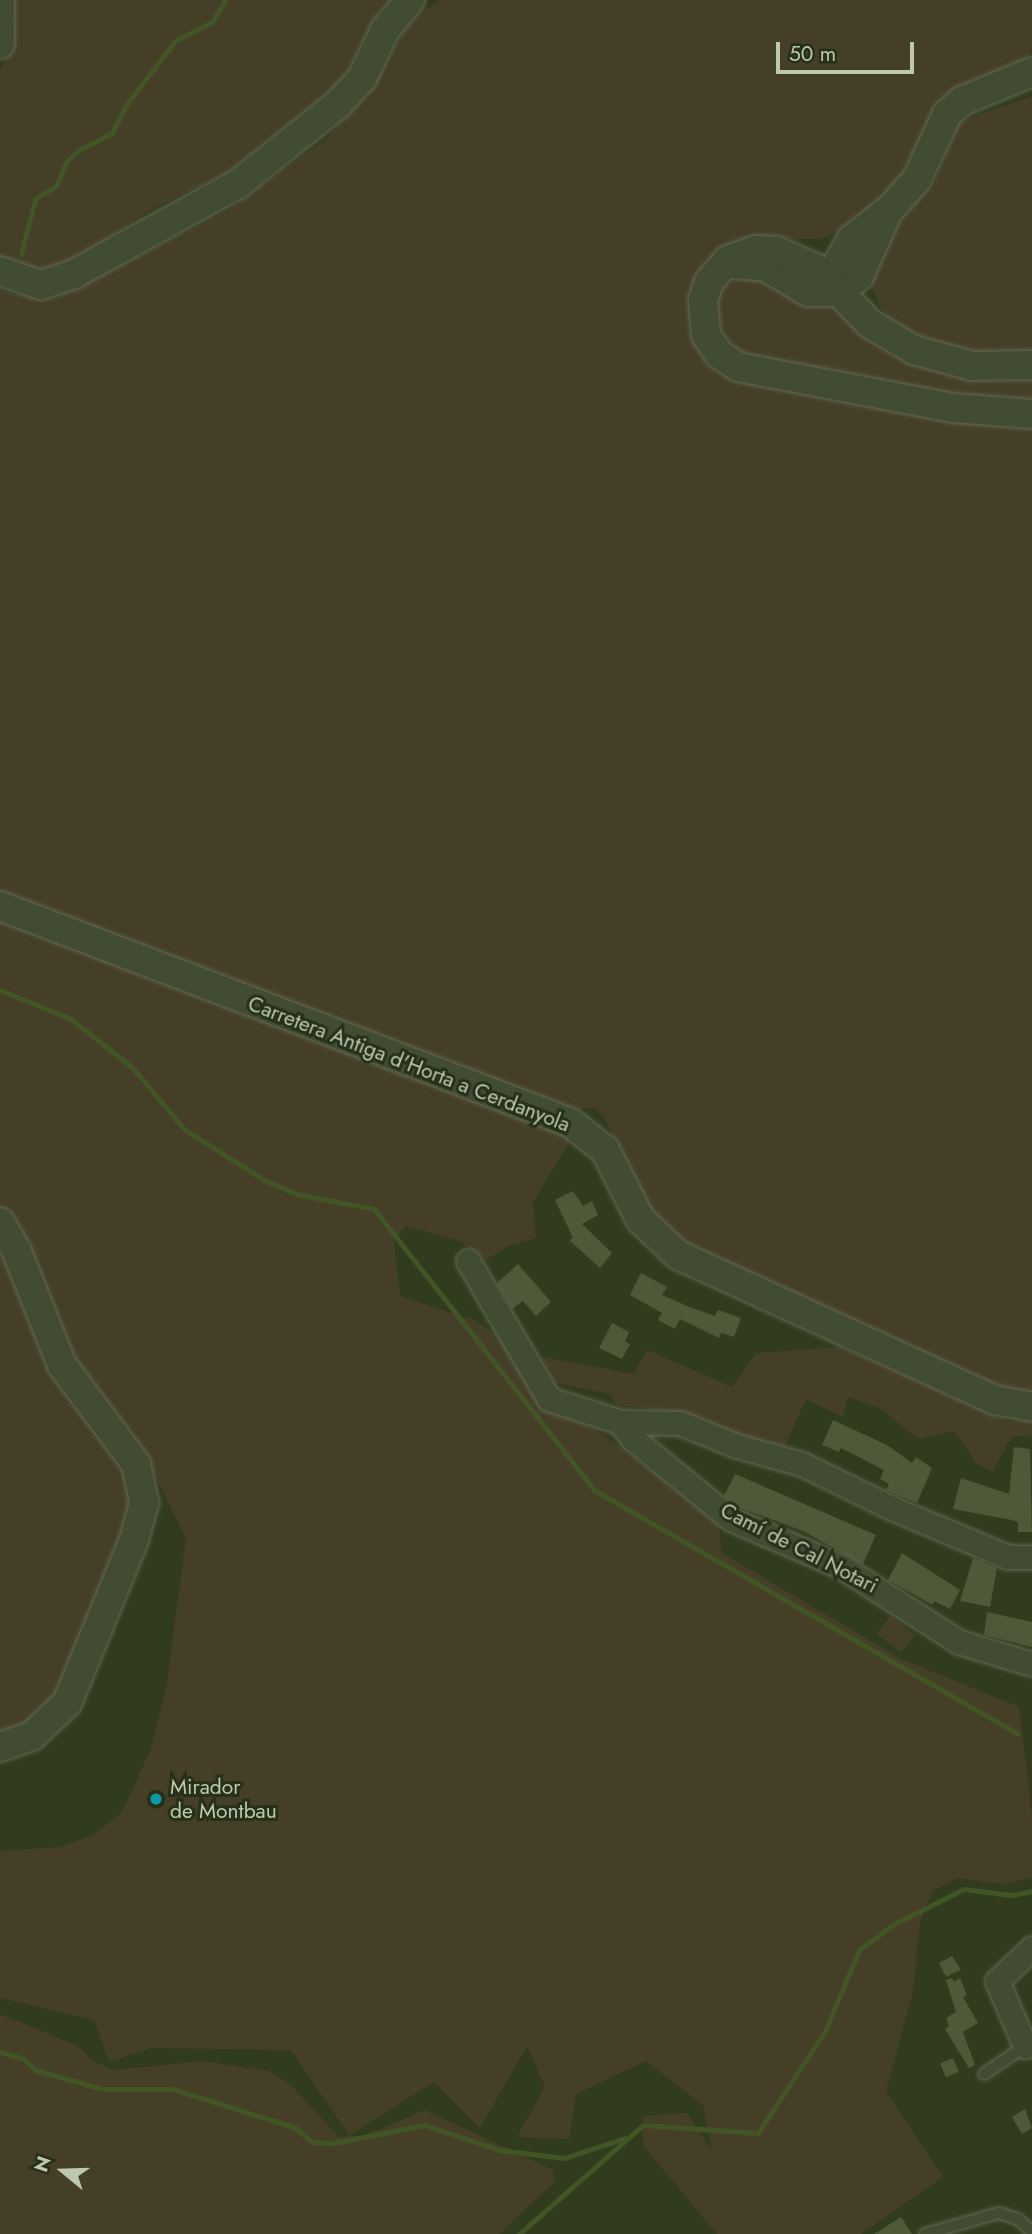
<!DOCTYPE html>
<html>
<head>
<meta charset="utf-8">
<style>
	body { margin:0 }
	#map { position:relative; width:1032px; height:2234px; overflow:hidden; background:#313c1f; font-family:Jost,sans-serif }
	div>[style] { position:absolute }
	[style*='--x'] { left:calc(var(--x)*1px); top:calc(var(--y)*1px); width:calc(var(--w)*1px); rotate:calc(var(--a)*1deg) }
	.green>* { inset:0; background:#463f28; transform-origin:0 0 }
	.stream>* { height:5px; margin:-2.5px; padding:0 2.5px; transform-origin:2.5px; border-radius:2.5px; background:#425525 }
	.building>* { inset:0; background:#4d5938; transform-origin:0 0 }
	.roads { filter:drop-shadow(0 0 2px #606a51) drop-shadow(0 0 2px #606a51) }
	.service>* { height:10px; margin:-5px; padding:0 5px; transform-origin:5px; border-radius:5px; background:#424c33 }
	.minor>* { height:23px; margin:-11.5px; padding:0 11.5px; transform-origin:11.5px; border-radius:11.5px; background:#424c33 }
	.tertiary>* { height:28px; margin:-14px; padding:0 14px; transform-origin:14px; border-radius:14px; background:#424c33 }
	.dots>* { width:19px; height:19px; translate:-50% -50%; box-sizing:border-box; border:4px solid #273018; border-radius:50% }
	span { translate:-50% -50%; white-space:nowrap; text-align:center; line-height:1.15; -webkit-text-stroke:6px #273018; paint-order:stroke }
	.street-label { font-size:21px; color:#bdc8ae }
	.poi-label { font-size:21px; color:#bdc8ae }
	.left { translate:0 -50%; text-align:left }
	.north { position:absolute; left:28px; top:2136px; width:70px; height:70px; -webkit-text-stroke:5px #273018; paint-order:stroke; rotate:289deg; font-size:19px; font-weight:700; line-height:28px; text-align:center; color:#bdc8ae }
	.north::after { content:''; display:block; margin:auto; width:24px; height:32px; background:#bdc8ae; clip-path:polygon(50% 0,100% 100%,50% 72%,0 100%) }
	.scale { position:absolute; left:776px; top:42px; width:138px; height:32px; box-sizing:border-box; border:4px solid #bdc8ae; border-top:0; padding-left:9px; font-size:21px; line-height:24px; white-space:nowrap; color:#bdc8ae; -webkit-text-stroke:5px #273018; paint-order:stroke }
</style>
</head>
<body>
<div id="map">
	<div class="green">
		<i style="clip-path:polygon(13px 0,393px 0,378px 12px,341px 82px,225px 174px,155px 207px,63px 267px,20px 270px,0 256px,0 69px,8px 55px,15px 19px)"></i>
		<i style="clip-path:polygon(439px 0,1032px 0,1032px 51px,1022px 64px,950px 93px,924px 130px,895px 187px,849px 227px,820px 239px,749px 238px,724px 248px,698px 344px,928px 417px,1032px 425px,1032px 1396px,1011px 1394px,697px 1254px,653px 1218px,605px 1119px,595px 1108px,569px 1110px,0 894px,0 289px,12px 294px,56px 298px,227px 211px,327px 138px,376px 81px,406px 27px)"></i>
		<i style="clip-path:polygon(1032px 96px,1032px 352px,972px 355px,907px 335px,885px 318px,872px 287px,872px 273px,885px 233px,926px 187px,931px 190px,959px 122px)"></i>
		<i style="clip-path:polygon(745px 274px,832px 304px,869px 340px,916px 365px,999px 382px,1032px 378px,1032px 405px,974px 402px,740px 354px,716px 326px,717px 296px,722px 287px)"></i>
		<i style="clip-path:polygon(0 919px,573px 1136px,533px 1202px,536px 1238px,508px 1246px,486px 1260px,460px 1241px,406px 1226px,394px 1240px,400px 1296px,474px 1320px,496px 1334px,545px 1404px,604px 1435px,718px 1522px,722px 1553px,901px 1659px,1019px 1707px,1032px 1816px,1032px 1878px,1004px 1884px,958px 1878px,932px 1891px,920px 1922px,913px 1991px,886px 2092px,943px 2177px,861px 2234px,717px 2234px,643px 2145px,643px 2116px,687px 2113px,712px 2151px,703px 2105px,646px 2061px,576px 2094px,569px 2139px,517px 2137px,545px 2087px,527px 2046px,480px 2128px,434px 2082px,350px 2135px,356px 2139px,425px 2110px,553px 2170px,555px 2181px,499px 2234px,0 2234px,0 2014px,78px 2046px,93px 2061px,113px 2070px,202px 2061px,269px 2071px,290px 2084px,339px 2137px,349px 2135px,291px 2050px,151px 2048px,109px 2062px,94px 2020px,0 1998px,0 1851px,62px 1847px,95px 1834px,122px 1812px,150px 1751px,167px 1684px,186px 1538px,147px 1459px,78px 1366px,0 1207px)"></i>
		<i style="clip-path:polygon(0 1246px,55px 1378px,121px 1463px,130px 1489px,130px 1514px,56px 1697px,34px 1720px,0 1734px)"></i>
		<i style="clip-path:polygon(841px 1347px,1008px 1421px,1032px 1419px,1032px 1435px,1011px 1437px,993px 1472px,977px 1464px,954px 1431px,918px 1439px,880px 1408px,848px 1397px,843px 1417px,806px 1399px,785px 1446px,737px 1436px,671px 1411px,616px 1405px,610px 1394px,555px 1383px,542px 1357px,634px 1374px,647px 1350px,732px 1387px,756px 1353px)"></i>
		<i style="left:890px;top:1616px;width:31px;height:22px;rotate:37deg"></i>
	</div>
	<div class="stream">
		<i style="--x:21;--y:254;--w:57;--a:-75.7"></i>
		<i style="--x:35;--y:199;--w:25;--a:-32"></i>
		<i style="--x:56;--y:186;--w:26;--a:-67"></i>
		<i style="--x:66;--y:162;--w:18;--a:-43"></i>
		<i style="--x:79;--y:150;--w:37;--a:-27"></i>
		<i style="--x:112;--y:133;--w:31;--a:-63"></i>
		<i style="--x:126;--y:105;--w:81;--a:-52.6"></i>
		<i style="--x:175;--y:41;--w:42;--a:-27.2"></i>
		<i style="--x:212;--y:22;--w:26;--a:-59"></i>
		<i style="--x:0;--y:990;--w:77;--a:22.2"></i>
		<i style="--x:71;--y:1019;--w:79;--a:38.3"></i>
		<i style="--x:133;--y:1068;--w:80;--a:50.1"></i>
		<i style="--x:184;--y:1129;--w:95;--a:32.5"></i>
		<i style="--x:264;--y:1180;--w:36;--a:23"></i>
		<i style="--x:297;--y:1194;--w:78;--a:11"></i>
		<i style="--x:374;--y:1209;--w:357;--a:51.9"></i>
		<i style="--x:594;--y:1490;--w:488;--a:29.9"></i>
		<i style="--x:0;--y:2052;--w:25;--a:16"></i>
		<i style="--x:24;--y:2059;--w:16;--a:45"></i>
		<i style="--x:35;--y:2070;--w:70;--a:15.8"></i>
		<i style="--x:102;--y:2089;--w:71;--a:0"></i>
		<i style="--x:173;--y:2089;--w:129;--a:17.6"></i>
		<i style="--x:296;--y:2128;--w:21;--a:41"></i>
		<i style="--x:312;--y:2142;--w:21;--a:3"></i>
		<i style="--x:333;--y:2143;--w:93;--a:-11.2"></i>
		<i style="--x:424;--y:2125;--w:80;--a:18.2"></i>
		<i style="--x:500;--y:2150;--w:64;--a:7.1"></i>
		<i style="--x:564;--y:2158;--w:64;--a:-18.2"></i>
		<i style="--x:519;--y:2234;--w:165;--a:-41.3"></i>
		<i style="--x:643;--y:2125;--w:115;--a:4"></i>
		<i style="--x:758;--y:2133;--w:122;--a:-56.7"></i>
		<i style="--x:825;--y:2031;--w:88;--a:-67.2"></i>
		<i style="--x:859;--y:1950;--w:44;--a:-36.6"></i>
		<i style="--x:894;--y:1924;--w:78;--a:-26.6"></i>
		<i style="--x:964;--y:1889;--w:48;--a:7.1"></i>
		<i style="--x:1012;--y:1895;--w:20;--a:-11"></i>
	</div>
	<div class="building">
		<i style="clip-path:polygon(573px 1191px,583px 1206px,592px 1201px,598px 1215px,582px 1224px,612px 1253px,600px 1268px,569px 1240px,573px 1238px,555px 1200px)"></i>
		<i style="clip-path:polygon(518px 1264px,551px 1302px,536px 1316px,523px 1301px,512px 1309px,497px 1283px)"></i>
		<i style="clip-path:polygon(641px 1273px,667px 1287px,662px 1295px,692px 1308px,715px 1316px,718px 1310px,741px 1318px,734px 1337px,721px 1333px,719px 1338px,680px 1319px,675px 1329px,658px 1320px,662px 1313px,630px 1295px)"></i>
		<i style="clip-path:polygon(612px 1323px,629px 1332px,625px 1342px,630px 1344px,622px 1359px,599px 1348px)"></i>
		<i style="clip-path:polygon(833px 1420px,887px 1445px,912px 1463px,916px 1457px,932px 1468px,917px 1503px,886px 1490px,889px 1484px,880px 1479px,884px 1470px,841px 1448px,839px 1452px,822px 1445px)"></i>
		<i style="clip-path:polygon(1014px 1447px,1030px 1449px,1032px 1532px,1018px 1532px,1018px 1522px,1012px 1520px,953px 1509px,961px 1478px,1009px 1494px)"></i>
		<i style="clip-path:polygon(735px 1474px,876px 1535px,863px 1564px,803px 1531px,738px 1507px,724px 1496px)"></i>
		<i style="clip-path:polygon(902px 1553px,960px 1590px,950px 1609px,934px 1601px,933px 1605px,888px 1580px)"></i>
		<i style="clip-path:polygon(973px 1558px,997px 1568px,990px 1607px,960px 1601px)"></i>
		<i style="clip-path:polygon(987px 1612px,1032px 1622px,1032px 1647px,984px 1635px)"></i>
		<i style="clip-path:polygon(952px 1956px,961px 1970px,946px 1977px,939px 1963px)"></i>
		<i style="clip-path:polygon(952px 1978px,954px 1982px,960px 1978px,967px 1995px,963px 1997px,978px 2023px,963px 2032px,975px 2065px,969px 2068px,945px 2029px,949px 2026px,946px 2018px,956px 2012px,946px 1980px)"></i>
		<i style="left:953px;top:2058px;width:15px;height:14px;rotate:67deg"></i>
		<i style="clip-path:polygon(1025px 2109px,1032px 2128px,1022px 2134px,1012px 2117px)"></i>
		<i style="clip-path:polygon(901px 2217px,912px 2234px,874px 2234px)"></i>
	</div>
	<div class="roads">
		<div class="service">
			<i style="--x:984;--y:2074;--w:50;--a:-34.3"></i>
			<i style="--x:925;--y:2234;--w:77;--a:-15.8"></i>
			<i style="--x:999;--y:2213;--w:20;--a:18"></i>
			<i style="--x:1018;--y:2219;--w:19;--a:43"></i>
		</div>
		<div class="minor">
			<i style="--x:468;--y:1261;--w:160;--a:59.6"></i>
			<i style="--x:549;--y:1399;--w:75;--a:17.9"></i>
			<i style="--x:620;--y:1422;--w:20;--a:53"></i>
			<i style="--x:632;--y:1438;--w:128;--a:39.3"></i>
			<i style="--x:731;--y:1519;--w:121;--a:23.4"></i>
			<i style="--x:842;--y:1567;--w:139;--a:32.7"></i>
			<i style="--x:959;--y:1642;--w:76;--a:16.8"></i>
			<i style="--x:620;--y:1422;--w:60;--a:1"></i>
			<i style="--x:680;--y:1423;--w:61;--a:22"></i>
			<i style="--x:737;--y:1446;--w:67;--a:15.5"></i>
			<i style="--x:802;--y:1464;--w:102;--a:26.1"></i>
			<i style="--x:894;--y:1509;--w:124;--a:22.8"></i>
			<i style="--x:1008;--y:1557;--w:24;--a:0"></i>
			<i style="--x:1032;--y:1948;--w:48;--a:136.7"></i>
			<i style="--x:997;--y:1981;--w:71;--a:66.7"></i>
			<i style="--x:1025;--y:2046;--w:8;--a:-30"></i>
		</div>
		<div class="tertiary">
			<i style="--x:0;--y:44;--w:44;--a:-90"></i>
			<i style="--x:734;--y:264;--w:32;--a:5"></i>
			<i style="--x:766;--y:267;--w:49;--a:30.8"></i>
			<i style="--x:808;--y:292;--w:32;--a:0"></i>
			<i style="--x:840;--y:292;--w:25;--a:-40"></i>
			<i style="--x:859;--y:276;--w:66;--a:-65.8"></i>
			<i style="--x:0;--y:271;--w:43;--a:18.9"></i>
			<i style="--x:41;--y:285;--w:35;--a:-18"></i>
			<i style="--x:74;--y:274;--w:187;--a:-28.8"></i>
			<i style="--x:238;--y:184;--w:127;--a:-38.6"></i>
			<i style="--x:337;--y:105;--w:37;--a:-47"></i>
			<i style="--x:362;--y:78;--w:53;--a:-64.4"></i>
			<i style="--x:385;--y:30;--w:39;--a:-50"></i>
			<i style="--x:833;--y:285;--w:15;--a:-86"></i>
			<i style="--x:834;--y:270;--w:36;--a:-60"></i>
			<i style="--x:852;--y:239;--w:50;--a:-38.5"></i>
			<i style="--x:891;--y:208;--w:39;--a:-48"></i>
			<i style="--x:917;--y:179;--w:72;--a:-65.2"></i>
			<i style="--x:947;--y:114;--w:20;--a:-41"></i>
			<i style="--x:962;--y:101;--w:76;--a:-22.5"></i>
			<i style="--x:1032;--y:365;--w:60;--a:179"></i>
			<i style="--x:972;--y:366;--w:60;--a:-164.6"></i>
			<i style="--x:914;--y:350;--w:51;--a:-149.4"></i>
			<i style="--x:870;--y:324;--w:76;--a:-133.9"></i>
			<i style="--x:817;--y:269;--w:44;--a:-155.8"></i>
			<i style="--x:777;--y:251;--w:21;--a:-177"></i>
			<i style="--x:756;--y:250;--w:30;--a:160"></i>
			<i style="--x:728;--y:260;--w:29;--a:131"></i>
			<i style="--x:709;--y:282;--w:19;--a:108"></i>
			<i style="--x:703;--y:300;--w:35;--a:85"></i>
			<i style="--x:706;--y:335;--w:23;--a:56"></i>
			<i style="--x:719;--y:354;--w:23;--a:34"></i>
			<i style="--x:738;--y:367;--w:219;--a:10.8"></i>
			<i style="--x:953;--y:408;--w:79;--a:4.3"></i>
			<i style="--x:0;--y:906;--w:611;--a:20.81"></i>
			<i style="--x:571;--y:1123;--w:43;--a:38.5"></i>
			<i style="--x:605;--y:1150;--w:77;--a:63.1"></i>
			<i style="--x:640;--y:1219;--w:52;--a:43.5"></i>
			<i style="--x:678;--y:1255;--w:348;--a:24.6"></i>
			<i style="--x:994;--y:1400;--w:39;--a:10"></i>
			<i style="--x:0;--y:1222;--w:34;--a:60"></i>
			<i style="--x:17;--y:1252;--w:122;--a:68.3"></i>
			<i style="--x:62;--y:1365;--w:124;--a:53.2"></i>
			<i style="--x:136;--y:1464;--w:40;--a:78"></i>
			<i style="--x:144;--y:1503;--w:38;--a:105"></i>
			<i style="--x:134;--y:1540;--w:176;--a:112.3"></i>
			<i style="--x:67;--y:1703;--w:48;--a:136.7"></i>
			<i style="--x:32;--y:1736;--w:34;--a:161"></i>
		</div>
	</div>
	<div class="dots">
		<i style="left:156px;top:1799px;background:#0f9aa8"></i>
	</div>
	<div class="street-label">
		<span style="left:409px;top:1064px;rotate:21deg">Carretera Antiga d'Horta a Cerdanyola</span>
		<span style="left:799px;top:1548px;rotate:27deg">Camí de Cal Notari</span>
	</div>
	<div class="poi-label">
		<span class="left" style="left:170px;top:1799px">Mirador<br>de Montbau</span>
	</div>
	<div class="north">N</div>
	<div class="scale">50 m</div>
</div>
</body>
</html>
